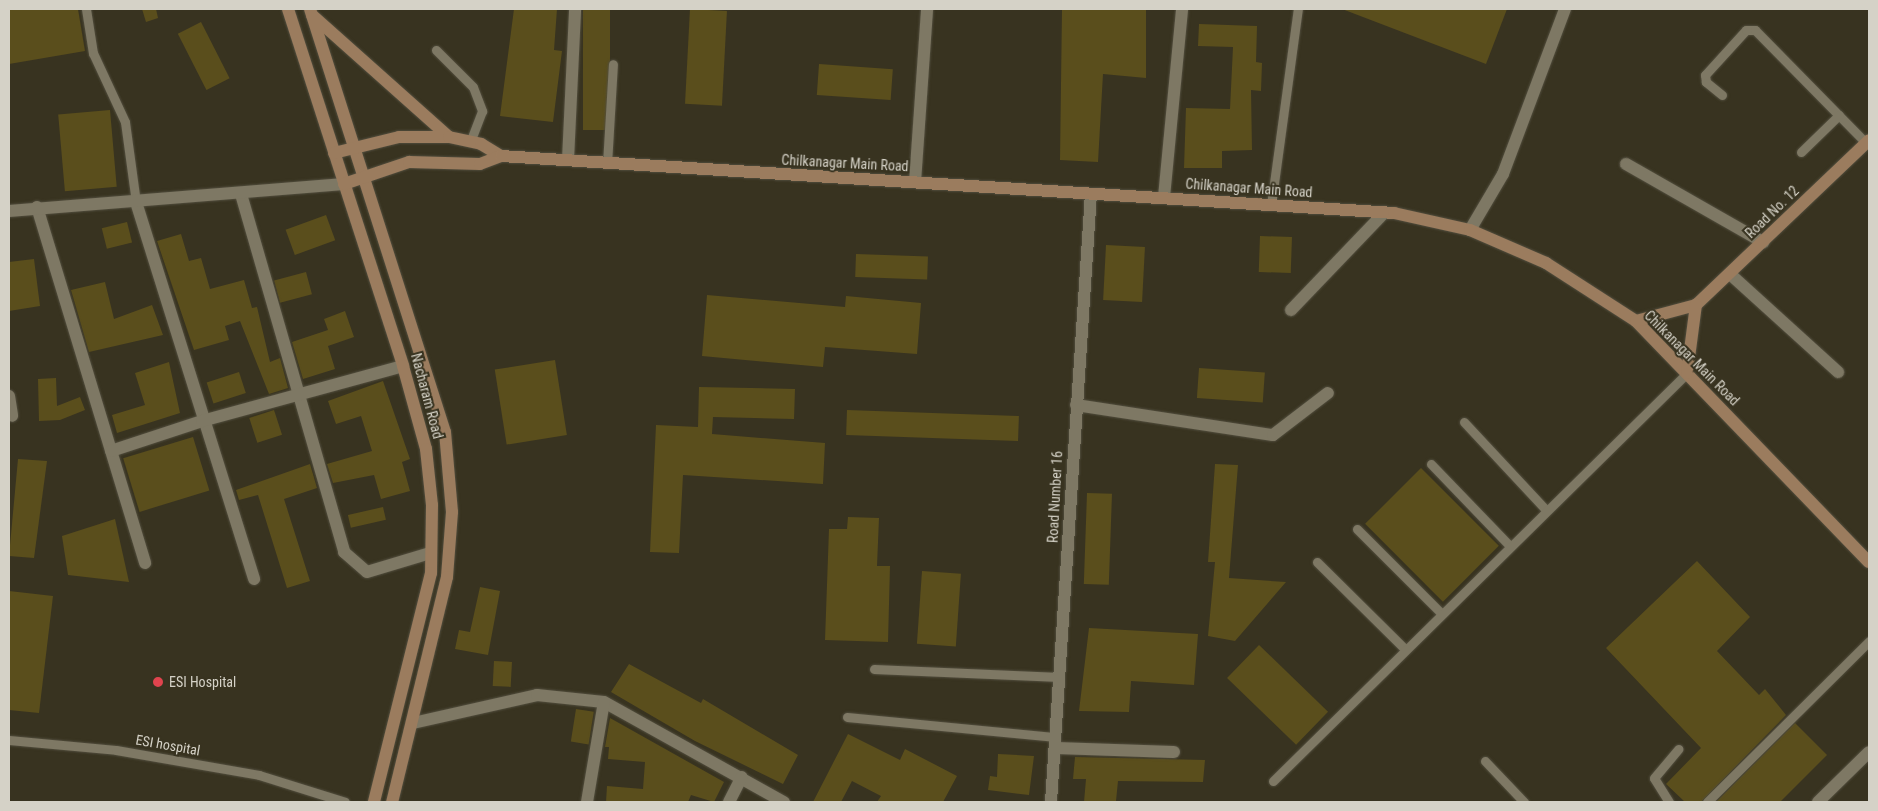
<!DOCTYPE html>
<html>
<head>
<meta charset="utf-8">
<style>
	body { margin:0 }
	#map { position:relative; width:1878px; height:811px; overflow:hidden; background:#383320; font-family:"Roboto Condensed",sans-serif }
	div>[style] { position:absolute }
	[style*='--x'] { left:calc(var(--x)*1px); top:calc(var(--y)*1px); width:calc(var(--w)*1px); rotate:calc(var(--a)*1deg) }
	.building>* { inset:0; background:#5a4e1c; transform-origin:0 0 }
	.roads { filter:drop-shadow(0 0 1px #524e3e) drop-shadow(0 0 1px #524e3e) }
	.lane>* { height:9px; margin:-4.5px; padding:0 4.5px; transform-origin:4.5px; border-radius:4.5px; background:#7e7864 }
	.street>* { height:12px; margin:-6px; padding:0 6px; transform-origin:6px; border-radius:6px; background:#7e7864 }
	.secondary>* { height:12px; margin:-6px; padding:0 6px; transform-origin:6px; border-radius:6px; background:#9b7c5e }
	.dots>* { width:14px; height:14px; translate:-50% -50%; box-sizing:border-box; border:2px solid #383320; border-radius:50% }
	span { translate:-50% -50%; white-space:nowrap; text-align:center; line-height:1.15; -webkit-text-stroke:4px #383320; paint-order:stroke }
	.street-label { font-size:14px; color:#d5d2c7 }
	.poi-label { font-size:14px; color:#d5d2c7 }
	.left { translate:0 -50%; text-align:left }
	.frame { position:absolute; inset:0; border:10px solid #d5d2c7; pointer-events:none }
</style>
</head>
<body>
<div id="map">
	<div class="building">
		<i style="clip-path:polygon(9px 9px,78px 9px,85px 51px,9px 64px)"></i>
		<i style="clip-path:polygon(142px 9px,156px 9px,158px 18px,146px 22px)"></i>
		<i style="clip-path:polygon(514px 9px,557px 9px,554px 50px,562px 51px,553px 122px,500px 116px)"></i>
		<i style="left:583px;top:9px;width:27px;height:121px"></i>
		<i style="left:690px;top:9px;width:37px;height:95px;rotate:3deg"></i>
		<i style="clip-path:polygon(1062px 9px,1146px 10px,1146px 78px,1103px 74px,1098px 162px,1060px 160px)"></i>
		<i style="clip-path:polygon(1342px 9px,1507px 9px,1486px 64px)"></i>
		<i style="left:201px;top:22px;width:63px;height:26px;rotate:63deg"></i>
		<i style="clip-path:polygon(1199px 24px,1257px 26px,1256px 62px,1262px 63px,1261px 91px,1251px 90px,1252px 150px,1222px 151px,1222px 168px,1184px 168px,1186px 108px,1230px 109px,1233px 47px,1198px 46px)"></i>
		<i style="left:819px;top:64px;width:74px;height:31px;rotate:4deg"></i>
		<i style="left:110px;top:110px;width:77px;height:52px;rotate:85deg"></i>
		<i style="left:326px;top:215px;width:27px;height:43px;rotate:70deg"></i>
		<i style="left:127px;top:222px;width:21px;height:26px;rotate:76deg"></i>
		<i style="clip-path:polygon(181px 234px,189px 261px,201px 258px,210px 289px,244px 280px,252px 308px,257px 307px,270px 362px,280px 358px,288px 388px,269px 394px,240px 321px,225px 326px,229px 340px,194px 350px,157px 241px)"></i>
		<i style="left:1260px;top:236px;width:32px;height:36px;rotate:2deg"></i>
		<i style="left:1106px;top:245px;width:39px;height:55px;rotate:3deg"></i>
		<i style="left:856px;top:254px;width:72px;height:23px;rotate:2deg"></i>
		<i style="clip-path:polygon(34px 259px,40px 306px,9px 311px,9px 262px)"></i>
		<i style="left:306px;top:272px;width:23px;height:33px;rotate:75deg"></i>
		<i style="clip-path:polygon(105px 282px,114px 319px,152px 305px,163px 335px,89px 352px,71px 290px)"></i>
		<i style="clip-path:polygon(707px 295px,845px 307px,846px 296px,921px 303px,917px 354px,825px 347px,823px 367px,702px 356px)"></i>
		<i style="clip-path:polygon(345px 311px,354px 337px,328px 346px,335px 369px,303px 379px,292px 342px,328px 330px,324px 319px)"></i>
		<i style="left:555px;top:360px;width:76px;height:61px;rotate:81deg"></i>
		<i style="clip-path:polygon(169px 362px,180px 413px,117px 433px,112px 415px,145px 405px,135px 373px)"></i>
		<i style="left:1199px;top:368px;width:66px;height:30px;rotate:4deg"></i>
		<i style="left:239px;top:372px;width:22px;height:34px;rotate:72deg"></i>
		<i style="clip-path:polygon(56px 378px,57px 406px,80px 397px,85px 410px,60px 420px,39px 421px,38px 379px)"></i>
		<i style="clip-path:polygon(383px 381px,410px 459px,402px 462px,410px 491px,381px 499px,374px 475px,333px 483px,327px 464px,372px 451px,361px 416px,336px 424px,328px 401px)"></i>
		<i style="clip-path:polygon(699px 387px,795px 389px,794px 419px,713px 417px,712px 434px,825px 443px,823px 484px,683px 475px,679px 553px,650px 552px,656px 425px,698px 427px)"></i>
		<i style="left:274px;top:410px;width:26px;height:26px;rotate:72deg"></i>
		<i style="left:847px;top:410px;width:172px;height:25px;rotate:2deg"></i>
		<i style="left:193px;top:437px;width:56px;height:73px;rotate:73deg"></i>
		<i style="clip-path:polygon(18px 459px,47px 461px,34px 558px,9px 556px)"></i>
		<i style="clip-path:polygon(310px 464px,317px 488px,284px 499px,310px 581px,287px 588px,258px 495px,239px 500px,236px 490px)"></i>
		<i style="clip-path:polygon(1215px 464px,1238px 465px,1229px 578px,1286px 582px,1235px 641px,1208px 636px,1215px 562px,1208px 562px)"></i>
		<i style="left:1421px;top:468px;width:110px;height:79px;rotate:45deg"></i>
		<i style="left:1087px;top:493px;width:25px;height:91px;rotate:2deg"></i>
		<i style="left:383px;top:507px;width:13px;height:36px;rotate:77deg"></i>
		<i style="clip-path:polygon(848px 517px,879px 518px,877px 566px,890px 566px,888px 642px,825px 640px,829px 529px,847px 529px)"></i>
		<i style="clip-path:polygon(115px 519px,129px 582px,68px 575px,62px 536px)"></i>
		<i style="clip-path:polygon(1697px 561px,1750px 617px,1717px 651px,1759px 695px,1765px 689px,1786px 715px,1701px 802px,1685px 802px,1666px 784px,1701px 748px,1606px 648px)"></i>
		<i style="left:922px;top:571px;width:39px;height:73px;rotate:4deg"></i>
		<i style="clip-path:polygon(480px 587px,500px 591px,488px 655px,455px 649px,459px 630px,470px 632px)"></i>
		<i style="clip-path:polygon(9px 591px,53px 596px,39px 713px,9px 710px)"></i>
		<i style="clip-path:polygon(1089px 628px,1198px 634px,1194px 685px,1131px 681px,1129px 712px,1079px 711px)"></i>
		<i style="left:1259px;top:645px;width:96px;height:46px;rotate:44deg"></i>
		<i style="left:494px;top:661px;width:18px;height:25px;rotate:3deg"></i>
		<i style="clip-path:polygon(629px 664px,701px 703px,703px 699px,798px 755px,783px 784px,695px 741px,611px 692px)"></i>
		<i style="left:576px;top:709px;width:18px;height:33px;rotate:9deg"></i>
		<i style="clip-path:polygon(610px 718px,724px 782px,714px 802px,691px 795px,688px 802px,606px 802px,607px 786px,643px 789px,645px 762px,608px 759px,609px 747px,605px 747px)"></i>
		<i style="clip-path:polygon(1795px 723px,1827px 755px,1780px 802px,1716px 802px)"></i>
		<i style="clip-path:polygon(848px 734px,900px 760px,905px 749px,957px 776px,943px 802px,877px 802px,881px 796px,852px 781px,841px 802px,813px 802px)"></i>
		<i style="clip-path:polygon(998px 754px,1034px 756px,1029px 795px,988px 790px,990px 776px,997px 777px)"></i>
		<i style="clip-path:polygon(1075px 757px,1205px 760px,1203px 782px,1118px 781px,1116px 801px,1084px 802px,1086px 779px,1073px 779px)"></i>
	</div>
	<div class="roads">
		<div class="lane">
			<i style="--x:86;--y:9;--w:45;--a:81"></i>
			<i style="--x:93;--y:53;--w:76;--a:65.1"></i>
			<i style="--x:125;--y:122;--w:81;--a:82.2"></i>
			<i style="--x:436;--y:50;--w:52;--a:45"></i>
			<i style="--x:473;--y:87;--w:26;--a:69"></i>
			<i style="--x:482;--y:111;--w:33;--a:111"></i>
			<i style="--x:1722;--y:95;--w:21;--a:-141"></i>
			<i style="--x:1706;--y:82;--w:7;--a:-98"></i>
			<i style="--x:1705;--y:75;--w:61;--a:-47.7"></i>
			<i style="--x:1746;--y:30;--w:9;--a:0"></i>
			<i style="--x:1755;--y:30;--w:158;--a:45.5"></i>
			<i style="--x:1801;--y:152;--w:53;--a:-44.2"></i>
			<i style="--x:607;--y:164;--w:100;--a:-86.6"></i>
			<i style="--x:1271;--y:205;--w:198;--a:-82.2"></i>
			<i style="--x:1464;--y:422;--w:120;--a:47"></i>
			<i style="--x:1431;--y:464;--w:114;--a:46.1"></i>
			<i style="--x:1357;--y:529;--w:119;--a:45"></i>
			<i style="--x:1317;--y:562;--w:124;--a:44.7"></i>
			<i style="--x:874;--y:669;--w:186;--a:2.5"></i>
			<i style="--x:847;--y:717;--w:210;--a:5.5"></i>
			<i style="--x:9;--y:740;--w:107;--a:5.3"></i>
			<i style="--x:116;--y:750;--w:145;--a:9.9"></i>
			<i style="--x:259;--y:775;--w:90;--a:17.4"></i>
			<i style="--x:1485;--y:761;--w:57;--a:46.4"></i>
			<i style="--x:1273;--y:781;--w:581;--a:-44.58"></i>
			<i style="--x:1669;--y:802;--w:28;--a:-122"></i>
			<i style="--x:1654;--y:778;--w:38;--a:-50"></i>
			<i style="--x:1707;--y:802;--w:228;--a:-44.8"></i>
		</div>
		<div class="street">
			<i style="--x:568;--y:160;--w:151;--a:-87.3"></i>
			<i style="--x:1626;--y:164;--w:158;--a:29.7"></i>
			<i style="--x:915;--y:182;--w:173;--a:-86"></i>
			<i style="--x:241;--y:194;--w:373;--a:73.9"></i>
			<i style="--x:344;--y:552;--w:30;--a:41"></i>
			<i style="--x:367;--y:572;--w:66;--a:-16.8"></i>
			<i style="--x:1164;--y:197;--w:189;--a:-84.5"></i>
			<i style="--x:136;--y:202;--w:395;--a:72.6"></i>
			<i style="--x:37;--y:207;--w:372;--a:73.1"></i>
			<i style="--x:9;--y:211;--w:336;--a:-4.6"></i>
			<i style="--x:1470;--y:230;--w:65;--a:-59.5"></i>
			<i style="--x:1503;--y:174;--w:176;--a:-69.4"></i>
			<i style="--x:1730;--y:274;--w:146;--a:42.2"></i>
			<i style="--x:1291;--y:310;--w:134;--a:-46.2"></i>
			<i style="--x:9;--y:396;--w:20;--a:81"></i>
			<i style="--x:1076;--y:405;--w:199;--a:8.7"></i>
			<i style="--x:1273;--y:435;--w:69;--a:-37.4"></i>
			<i style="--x:111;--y:451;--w:96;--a:-18.2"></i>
			<i style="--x:202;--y:421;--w:208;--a:-15.3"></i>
			<i style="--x:413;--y:723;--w:127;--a:-12.7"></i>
			<i style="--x:537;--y:695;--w:67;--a:6"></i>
			<i style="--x:604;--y:702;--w:206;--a:29.1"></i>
			<i style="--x:1055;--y:748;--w:119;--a:1.9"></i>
			<i style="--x:587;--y:802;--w:101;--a:-80.4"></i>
			<i style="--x:729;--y:802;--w:28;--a:-63"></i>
			<i style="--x:1051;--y:802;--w:609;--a:-86.24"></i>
			<i style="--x:1818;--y:802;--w:71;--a:-44.4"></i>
		</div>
		<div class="secondary">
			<i style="--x:288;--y:9;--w:375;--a:72.1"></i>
			<i style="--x:403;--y:366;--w:86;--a:74.5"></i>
			<i style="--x:426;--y:449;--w:56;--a:83.9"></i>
			<i style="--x:432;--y:505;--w:68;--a:90.8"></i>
			<i style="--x:431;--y:573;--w:236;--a:104"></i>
			<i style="--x:310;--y:9;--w:444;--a:72.3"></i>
			<i style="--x:445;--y:432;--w:80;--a:85"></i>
			<i style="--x:452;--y:512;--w:65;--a:94.4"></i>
			<i style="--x:447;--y:577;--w:232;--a:103.7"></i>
			<i style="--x:312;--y:15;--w:183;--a:41.7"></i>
			<i style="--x:334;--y:153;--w:67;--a:-13.8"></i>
			<i style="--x:399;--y:137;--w:50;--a:0"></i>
			<i style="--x:449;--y:137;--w:33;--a:12"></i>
			<i style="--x:481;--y:144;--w:23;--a:31"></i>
			<i style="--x:344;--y:184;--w:69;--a:-18.7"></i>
			<i style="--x:409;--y:162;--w:71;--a:1.6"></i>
			<i style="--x:480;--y:164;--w:22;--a:-21"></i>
			<i style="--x:501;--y:156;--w:895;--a:3.65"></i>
			<i style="--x:1394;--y:213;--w:78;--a:12.6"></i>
			<i style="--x:1470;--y:230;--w:83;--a:23.5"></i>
			<i style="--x:1546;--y:263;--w:107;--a:32.8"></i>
			<i style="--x:1636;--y:321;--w:335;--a:46"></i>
			<i style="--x:1636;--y:321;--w:62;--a:-14.9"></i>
			<i style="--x:1696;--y:305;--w:239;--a:-43.6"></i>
			<i style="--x:1687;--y:373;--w:69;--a:-82.5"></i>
		</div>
	</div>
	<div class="dots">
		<i style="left:158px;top:682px;background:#e0444e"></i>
	</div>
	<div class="street-label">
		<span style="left:845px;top:163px;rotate:3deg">Chilkanagar Main Road</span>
		<span style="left:1249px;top:188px;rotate:4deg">Chilkanagar Main Road</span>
		<span style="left:1772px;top:212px;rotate:-44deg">Road No. 12</span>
		<span style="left:1692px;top:358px;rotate:45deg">Chilkanagar Main Road</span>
		<span style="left:427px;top:396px;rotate:75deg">Nacharam Road</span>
		<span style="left:1055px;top:497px;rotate:-87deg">Road Number 16</span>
		<span style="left:168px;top:745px;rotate:10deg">ESI hospital</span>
	</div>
	<div class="poi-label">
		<span class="left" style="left:169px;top:682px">ESI Hospital</span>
	</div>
	<div class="frame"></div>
</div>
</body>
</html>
